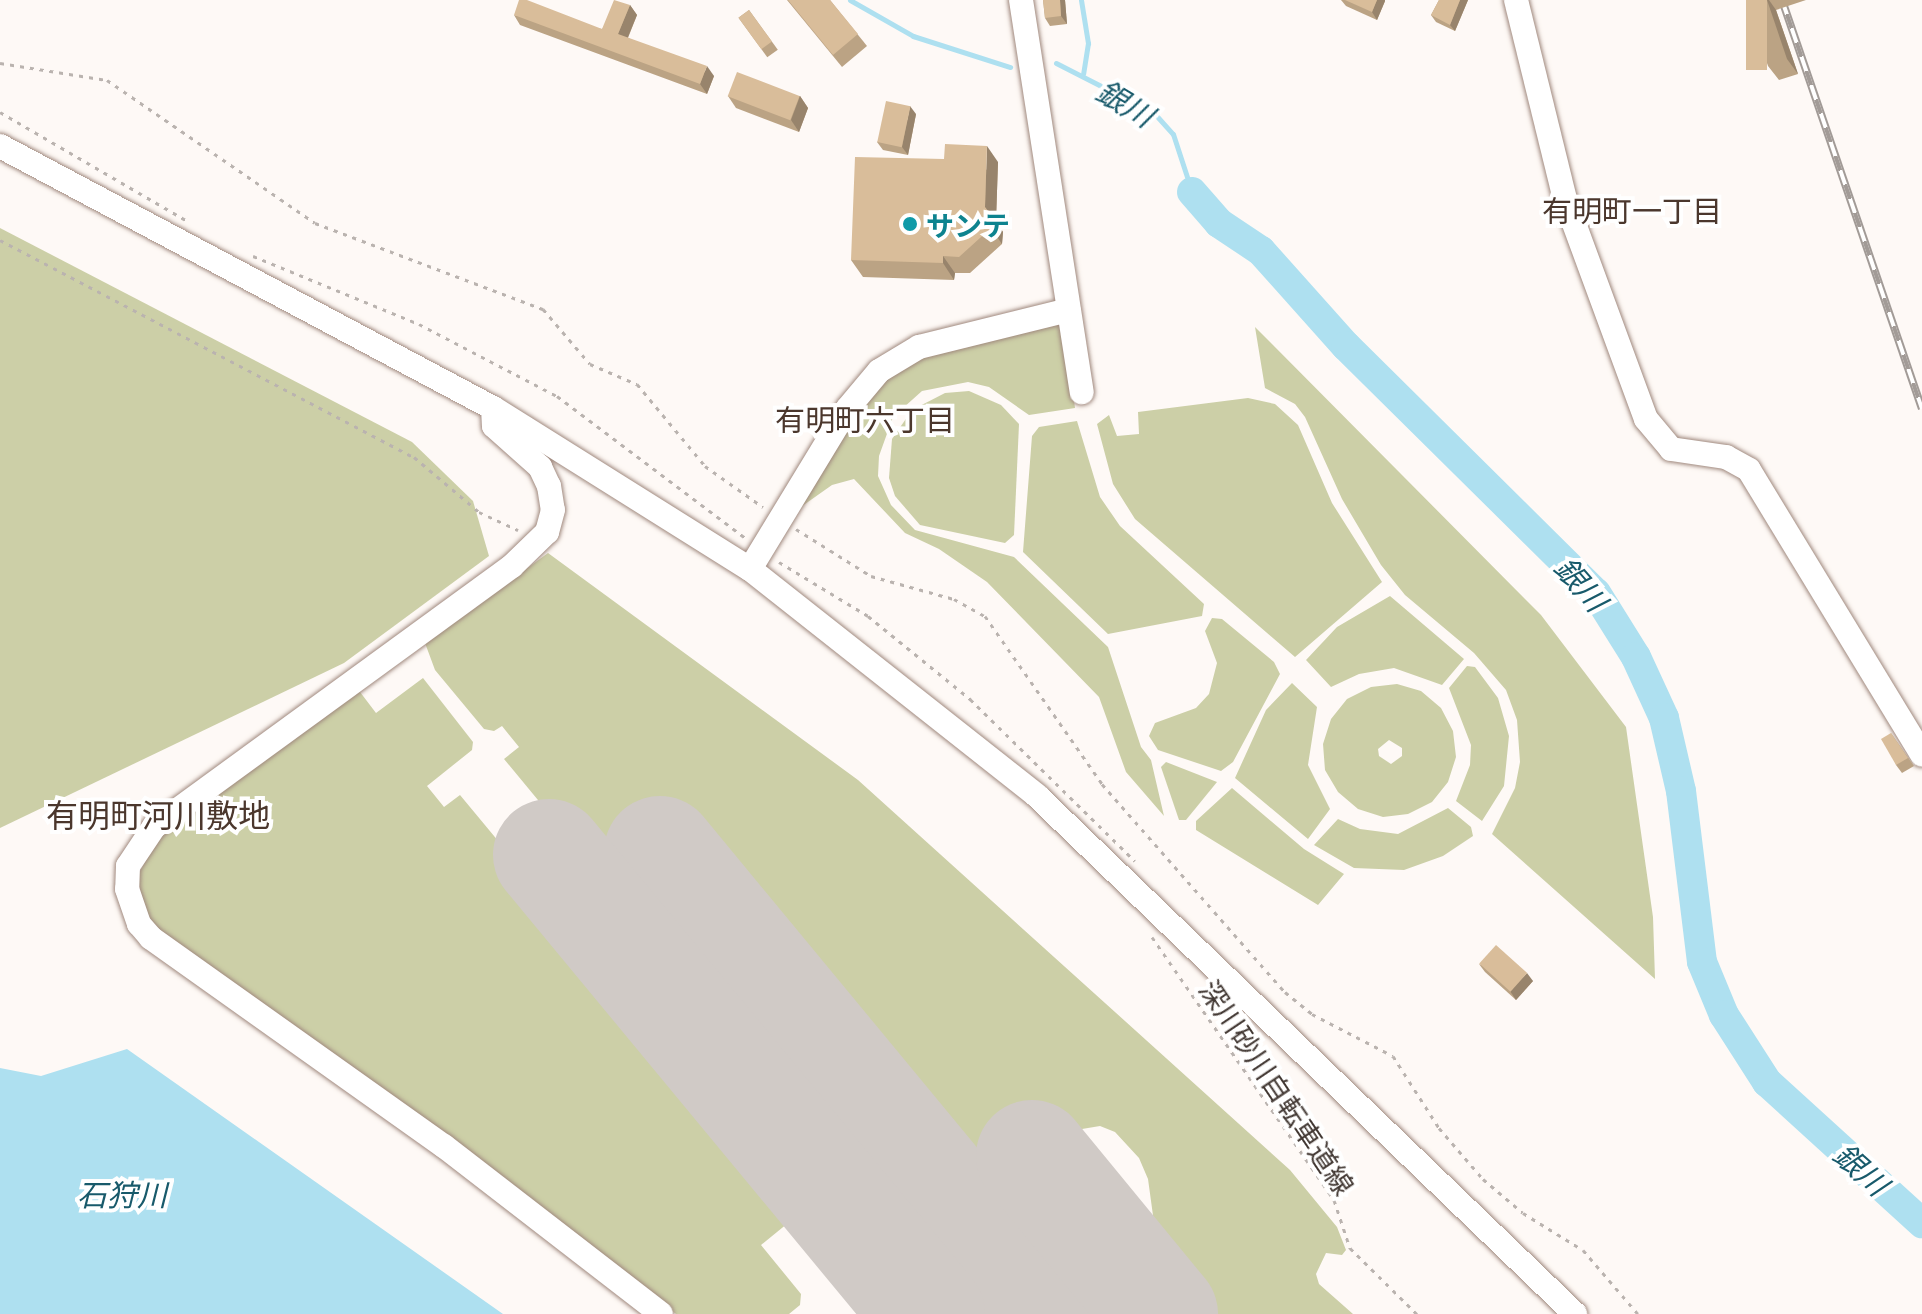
<!DOCTYPE html>
<html>
<head>
<meta charset="utf-8">
<style>
	body { margin:0 }
	#map { position:relative; width:1922px; height:1314px; overflow:hidden; background:#fef9f6; font-family:Literata,"Noto Sans JP",serif }
	div>[style] { position:absolute }
	[style*='--x'] { left:calc(var(--x)*1px); top:calc(var(--y)*1px); width:calc(var(--w)*1px); rotate:calc(var(--a)*1deg) }
	.green>* { inset:0; background:#cccfa7 }
	.water>* { inset:0; background:#aee0f0 }
	.stream>* { height:5px; margin:-2.5px; padding:0 2.5px; transform-origin:2.5px; border-radius:2.5px; background:#aee0f0 }
	.river>* { height:30px; margin:-15px; padding:0 15px; transform-origin:15px; border-radius:15px; background:#aee0f0 }
	.runway>* { height:112px; margin:-56px; padding:0 56px; transform-origin:56px; border-radius:56px; background:#d0cac6 }
	.path>* { height:3px; margin-top:-1.5px; transform-origin:0; background:repeating-linear-gradient(90deg,#bab3af 0 4px,transparent 0 10px) }
	.roads { filter:drop-shadow(0 0 2px #a0897e) drop-shadow(0 0 2px #a0897e) }
	.minor>* { height:24px; margin:-12px; padding:0 12px; transform-origin:12px; border-radius:12px; background:#fff }
	.rail>* { height:8px; margin-top:-4px; transform-origin:0; background:repeating-linear-gradient(90deg,#fff 0 15px,#a29b97 0 30px); box-sizing:border-box; border-block:2px solid #a29b97 }
	.wall>* { inset:0; background:#bba384; transform-origin:0 0 }
	.shaded-wall>* { inset:0; background:#98846c }
	.building>* { inset:0; background:#d9bd9a; transform-origin:0 0 }
	.dots>* { width:22px; height:22px; translate:-50% -50%; box-sizing:border-box; border:4px solid #fff; border-radius:50% }
	span { translate:-50% -50%; white-space:nowrap; text-align:center; line-height:1.15; -webkit-text-stroke:8px #fff; paint-order:stroke }
	.culture-label { font-size:28px; color:#0d838f; font-weight:700 }
	.left { translate:0 -50%; text-align:left }
	.street-label { font-size:28px; color:#423833 }
	.water-label { font-size:30px; color:#185a6b; font-style:italic }
	.neighbourhood-label { font-size:30px; color:#4b372d }
	.quarter-label { font-size:32px; color:#4b372d }
</style>
</head>
<body>
<div id="map">
	<div class="green">
		<i style="clip-path:polygon(0 228px,412px 442px,473px 501px,489px 556px,344px 663px,0 828px)"></i>
		<i style="clip-path:polygon(1059px 323px,1065px 332px,1075px 408px,1029px 415px,989px 387px,968px 382px,922px 391px,893px 417px,879px 456px,878px 476px,891px 505px,915px 530px,1014px 557px,1108px 647px,1141px 747px,1151px 760px,1164px 816px,1126px 772px,1099px 697px,987px 582px,939px 549px,905px 533px,854px 479px,832px 485px,798px 509px,869px 393px,921px 355px)"></i>
		<i style="clip-path:polygon(1255px 327px,1541px 615px,1626px 727px,1653px 917px,1655px 979px,1492px 834px,1515px 788px,1520px 762px,1517px 720px,1506px 690px,1474px 653px,1405px 595px,1381px 565px,1342px 499px,1305px 417px,1295px 404px,1265px 388px)"></i>
		<i style="clip-path:polygon(969px 391px,1001px 405px,1019px 424px,1014px 535px,1005px 543px,920px 525px,895px 496px,889px 478px,892px 439px,912px 410px,945px 393px)"></i>
		<i style="clip-path:polygon(1248px 398px,1275px 404px,1298px 425px,1332px 503px,1382px 582px,1295px 657px,1135px 519px,1113px 484px,1097px 424px,1109px 415px,1117px 436px,1139px 434px,1138px 412px)"></i>
		<i style="clip-path:polygon(1077px 421px,1100px 497px,1120px 526px,1204px 604px,1202px 616px,1108px 634px,1023px 552px,1032px 436px,1039px 427px)"></i>
		<i style="clip-path:polygon(548px 553px,858px 780px,1290px 1170px,1337px 1227px,1346px 1250px,1342px 1255px,1326px 1253px,1316px 1274px,1319px 1284px,1353px 1314px,1205px 1314px,1158px 1252px,1148px 1179px,1139px 1158px,1115px 1132px,1100px 1126px,1064px 1132px,1017px 1171px,1135px 1314px,976px 1314px,855px 1168px,847px 1174px,504px 759px,519px 747px,502px 726px,494px 731px,484px 729px,435px 670px,425px 643px)"></i>
		<i style="clip-path:polygon(1390px 596px,1464px 659px,1442px 685px,1394px 668px,1359px 674px,1331px 687px,1306px 660px,1337px 627px)"></i>
		<i style="clip-path:polygon(1212px 618px,1222px 619px,1274px 662px,1280px 674px,1233px 762px,1221px 771px,1158px 750px,1149px 736px,1155px 723px,1196px 708px,1209px 694px,1217px 663px,1205px 631px)"></i>
		<i style="clip-path:polygon(1467px 666px,1475px 667px,1498px 698px,1509px 736px,1504px 786px,1482px 821px,1456px 801px,1470px 765px,1471px 745px,1449px 688px)"></i>
		<i style="clip-path:polygon(423px 678px,473px 742px,472px 750px,427px 786px,444px 807px,460px 795px,804px 1210px,761px 1245px,801px 1294px,800px 1305px,789px 1314px,676px 1314px,581px 1237px,178px 948px,148px 920px,137px 877px,158px 837px,357px 688px,376px 713px)"></i>
		<i style="clip-path:polygon(1292px 683px,1317px 707px,1308px 765px,1330px 809px,1308px 839px,1235px 778px,1266px 710px)"></i>
		<i style="clip-path:polygon(evenodd,1397px 684px,1421px 691px,1441px 708px,1453px 731px,1456px 757px,1448px 782px,1432px 802px,1408px 814px,1383px 817px,1358px 809px,1338px 792px,1325px 770px,1323px 744px,1331px 719px,1347px 699px,1371px 687px,1397px 684px,1389px 740px,1402px 748px,1402px 756px,1391px 764px,1379px 756px,1378px 749px,1389px 740px)"></i>
		<i style="clip-path:polygon(1166px 762px,1217px 782px,1186px 820px,1179px 820px,1161px 767px)"></i>
		<i style="clip-path:polygon(1232px 788px,1304px 849px,1344px 874px,1318px 905px,1196px 830px,1196px 821px)"></i>
		<i style="clip-path:polygon(1448px 808px,1471px 827px,1473px 836px,1443px 856px,1404px 870px,1354px 868px,1314px 845px,1338px 819px,1360px 829px,1398px 834px)"></i>
		<i style="clip-path:polygon(521px 826px,549px 828px,842px 1179px,809px 1205px,518px 853px)"></i>
	</div>
	<div class="water">
		<i style="clip-path:polygon(127px 1049px,503px 1314px,0 1314px,0 1068px,41px 1076px)"></i>
	</div>
	<div class="stream">
		<i style="--x:850;--y:0;--w:73;--a:29.7"></i>
		<i style="--x:913;--y:36;--w:102;--a:17.7"></i>
		<i style="--x:1081;--y:0;--w:44;--a:80.8"></i>
		<i style="--x:1088;--y:43;--w:31;--a:99"></i>
		<i style="--x:1056;--y:63;--w:110;--a:27"></i>
		<i style="--x:1154;--y:113;--w:28;--a:48"></i>
		<i style="--x:1173;--y:134;--w:61;--a:71.9"></i>
	</div>
	<div class="river">
		<i style="--x:1192;--y:192;--w:41;--a:48.9"></i>
		<i style="--x:1219;--y:223;--w:50;--a:33.7"></i>
		<i style="--x:1261;--y:251;--w:127;--a:48.2"></i>
		<i style="--x:1346;--y:346;--w:351;--a:44.7"></i>
		<i style="--x:1596;--y:593;--w:75;--a:58"></i>
		<i style="--x:1636;--y:657;--w:67;--a:65.3"></i>
		<i style="--x:1664;--y:718;--w:75;--a:76.9"></i>
		<i style="--x:1681;--y:791;--w:172;--a:83"></i>
		<i style="--x:1702;--y:962;--w:57;--a:67.5"></i>
		<i style="--x:1724;--y:1015;--w:80;--a:57.3"></i>
		<i style="--x:1767;--y:1082;--w:210;--a:42.3"></i>
	</div>
	<div class="runway">
		<i style="--x:660;--y:852;--w:599;--a:50.41"></i>
		<i style="--x:549;--y:855;--w:596;--a:50.38"></i>
		<i style="--x:1032;--y:1156;--w:205;--a:50.6"></i>
	</div>
	<div class="path">
		<i style="--x:0;--y:63;--w:108;--a:9"></i>
		<i style="--x:107;--y:80;--w:252;--a:34.5"></i>
		<i style="--x:315;--y:223;--w:244;--a:20.7"></i>
		<i style="--x:543;--y:309;--w:72;--a:49.5"></i>
		<i style="--x:590;--y:364;--w:51;--a:23.1"></i>
		<i style="--x:637;--y:384;--w:107;--a:50.3"></i>
		<i style="--x:705;--y:466;--w:71;--a:35.3"></i>
		<i style="--x:0;--y:112;--w:216;--a:30.2"></i>
		<i style="--x:0;--y:240;--w:467;--a:27.7"></i>
		<i style="--x:414;--y:457;--w:85;--a:40.2"></i>
		<i style="--x:479;--y:512;--w:43;--a:24.8"></i>
		<i style="--x:253;--y:256;--w:179;--a:22.3"></i>
		<i style="--x:419;--y:324;--w:156;--a:27.6"></i>
		<i style="--x:557;--y:396;--w:238;--a:37"></i>
		<i style="--x:796;--y:529;--w:89;--a:32.1"></i>
		<i style="--x:871;--y:576;--w:86;--a:15.5"></i>
		<i style="--x:954;--y:599;--w:35;--a:29"></i>
		<i style="--x:985;--y:616;--w:205;--a:55.1"></i>
		<i style="--x:1102;--y:784;--w:277;--a:48.7"></i>
		<i style="--x:1285;--y:992;--w:35;--a:39"></i>
		<i style="--x:1312;--y:1014;--w:91;--a:27.4"></i>
		<i style="--x:1393;--y:1056;--w:85;--a:57.4"></i>
		<i style="--x:1439;--y:1128;--w:67;--a:49.2"></i>
		<i style="--x:1483;--y:1179;--w:52;--a:40.4"></i>
		<i style="--x:1523;--y:1213;--w:70;--a:31.7"></i>
		<i style="--x:1583;--y:1250;--w:84;--a:49.3"></i>
		<i style="--x:779;--y:562;--w:104;--a:31.2"></i>
		<i style="--x:868;--y:616;--w:132;--a:39.1"></i>
		<i style="--x:970;--y:699;--w:231;--a:44.5"></i>
		<i style="--x:1152;--y:937;--w:320;--a:55.3"></i>
		<i style="--x:1334;--y:1200;--w:51;--a:71.6"></i>
		<i style="--x:1350;--y:1248;--w:94;--a:44.6"></i>
	</div>
	<div class="roads">
		<div class="minor">
			<i style="--x:1021;--y:0;--w:397;--a:81.2"></i>
			<i style="--x:1516;--y:0;--w:205;--a:76.2"></i>
			<i style="--x:1565;--y:199;--w:234;--a:69.8"></i>
			<i style="--x:1646;--y:419;--w:39;--a:50"></i>
			<i style="--x:1671;--y:449;--w:56;--a:8.3"></i>
			<i style="--x:1726;--y:457;--w:26;--a:29"></i>
			<i style="--x:1749;--y:470;--w:333;--a:58.7"></i>
			<i style="--x:0;--y:146;--w:558;--a:27.99"></i>
			<i style="--x:493;--y:408;--w:303;--a:32.1"></i>
			<i style="--x:750;--y:569;--w:366;--a:38.3"></i>
			<i style="--x:1037;--y:796;--w:747;--a:43.91"></i>
			<i style="--x:493;--y:408;--w:18;--a:87"></i>
			<i style="--x:494;--y:426;--w:62;--a:41.7"></i>
			<i style="--x:540;--y:467;--w:21;--a:65"></i>
			<i style="--x:549;--y:486;--w:24;--a:81"></i>
			<i style="--x:553;--y:510;--w:23;--a:105"></i>
			<i style="--x:547;--y:532;--w:49;--a:135.8"></i>
			<i style="--x:512;--y:566;--w:443;--a:143.9"></i>
			<i style="--x:154;--y:827;--w:47;--a:123.7"></i>
			<i style="--x:128;--y:866;--w:23;--a:92"></i>
			<i style="--x:127;--y:889;--w:37;--a:71"></i>
			<i style="--x:139;--y:924;--w:18;--a:49"></i>
			<i style="--x:151;--y:938;--w:359;--a:35.4"></i>
			<i style="--x:444;--y:1146;--w:274;--a:37.7"></i>
			<i style="--x:750;--y:569;--w:188;--a:-58.7"></i>
			<i style="--x:848;--y:408;--w:48;--a:-50"></i>
			<i style="--x:879;--y:371;--w:47;--a:-31"></i>
			<i style="--x:919;--y:347;--w:154;--a:-13.9"></i>
		</div>
	</div>
	<div class="rail">
		<i style="--x:1782;--y:0;--w:432;--a:71.1"></i>
	</div>
	<div class="wall">
		<i style="clip-path:polygon(787px 0,830px 0,867px 46px,842px 67px)"></i>
		<i style="clip-path:polygon(1043px 0,1065px 0,1067px 24px,1050px 26px,1045px 18px)"></i>
		<i style="clip-path:polygon(1341px 0,1385px 0,1385px 1px,1377px 20px,1346px 6px)"></i>
		<i style="clip-path:polygon(1439px 0,1468px 0,1455px 31px,1436px 22px,1431px 15px)"></i>
		<i style="clip-path:polygon(1746px 0,1806px 0,1776px 10px,1798px 74px,1779px 80px,1768px 66px)"></i>
		<i style="clip-path:polygon(630px 5px,637px 15px,628px 38px,714px 76px,707px 94px,520px 25px,514px 15px,602px 29px)"></i>
		<i style="left:749px;top:10px;width:49px;height:13px;rotate:54deg"></i>
		<i style="clip-path:polygon(728px 96px,800px 96px,808px 108px,799px 132px,736px 108px)"></i>
		<i style="clip-path:polygon(916px 114px,908px 155px,883px 150px,877px 142px)"></i>
		<i style="clip-path:polygon(998px 162px,996px 221px,1003px 232px,1002px 244px,970px 273px,955px 273px,954px 280px,863px 277px,851px 260px)"></i>
		<i style="clip-path:polygon(1891px 733px,1914px 766px,1902px 773px,1896px 765px)"></i>
		<i style="clip-path:polygon(1479px 964px,1533px 981px,1516px 1000px,1485px 972px)"></i>
	</div>
	<div class="shaded-wall">
		<i style="clip-path:polygon(1060px 0,1065px 0,1067px 24px,1061px 16px)"></i>
		<i style="clip-path:polygon(1377px 0,1385px 0,1385px 1px,1377px 20px,1372px 12px)"></i>
		<i style="clip-path:polygon(1460px 0,1468px 0,1455px 31px,1450px 25px)"></i>
		<i style="clip-path:polygon(1767px 0,1769px 0,1776px 10px,1798px 74px,1787px 59px)"></i>
		<i style="clip-path:polygon(630px 5px,637px 15px,625px 44px,618px 34px)"></i>
		<i style="clip-path:polygon(707px 66px,714px 76px,707px 94px,700px 84px)"></i>
		<i style="clip-path:polygon(800px 96px,808px 108px,799px 132px,791px 120px)"></i>
		<i style="clip-path:polygon(910px 106px,916px 114px,908px 155px,902px 147px)"></i>
		<i style="clip-path:polygon(987px 146px,998px 162px,996px 221px,1003px 232px,1002px 244px,991px 228px,985px 207px)"></i>
		<i style="clip-path:polygon(943px 256px,955px 273px,954px 280px,943px 263px)"></i>
		<i style="clip-path:polygon(1527px 973px,1533px 981px,1516px 1000px,1510px 991px)"></i>
	</div>
	<div class="building">
		<i style="clip-path:polygon(519px 0,527px 0,602px 29px,614px 0,630px 5px,618px 34px,707px 66px,700px 84px,514px 15px)"></i>
		<i style="clip-path:polygon(788px 0,830px 0,858px 34px,833px 55px)"></i>
		<i style="clip-path:polygon(1043px 0,1060px 0,1061px 16px,1045px 18px)"></i>
		<i style="clip-path:polygon(1345px 0,1377px 0,1372px 12px)"></i>
		<i style="clip-path:polygon(1439px 0,1460px 0,1450px 25px,1431px 15px)"></i>
		<i style="left:1746px;top:0;width:21px;height:70px"></i>
		<i style="left:749px;top:10px;width:39px;height:13px;rotate:54deg"></i>
		<i style="left:737px;top:72px;width:67px;height:26px;rotate:21deg"></i>
		<i style="left:886px;top:101px;width:25px;height:42px;rotate:12deg"></i>
		<i style="clip-path:polygon(945px 144px,987px 146px,985px 207px,992px 216px,991px 228px,959px 257px,943px 256px,943px 263px,851px 260px,855px 157px,944px 159px)"></i>
		<i style="clip-path:polygon(1891px 733px,1908px 758px,1896px 765px,1881px 739px)"></i>
		<i style="left:1496px;top:945px;width:42px;height:25px;rotate:42deg"></i>
	</div>
	<div class="dots">
		<i style="left:910px;top:224px;background:#0f9aa8"></i>
	</div>
	<div class="culture-label">
		<span class="left" style="left:926px;top:224px">サンテ</span>
	</div>
	<div class="street-label">
		<span style="left:1278px;top:1087px;rotate:56deg">深川砂川自転車道線</span>
	</div>
	<div class="water-label">
		<span style="left:1126px;top:102px;rotate:31deg">銀川</span>
		<span style="left:1582px;top:583px;rotate:49deg">銀川</span>
		<span style="left:1862px;top:1168px;rotate:42deg">銀川</span>
		<span style="left:122px;top:1193px">石狩川</span>
	</div>
	<div class="neighbourhood-label">
		<span style="left:1632px;top:209px">有明町一丁目</span>
		<span style="left:865px;top:418px">有明町六丁目</span>
	</div>
	<div class="quarter-label">
		<span style="left:158px;top:813px">有明町河川敷地</span>
	</div>
</div>
</body>
</html>
